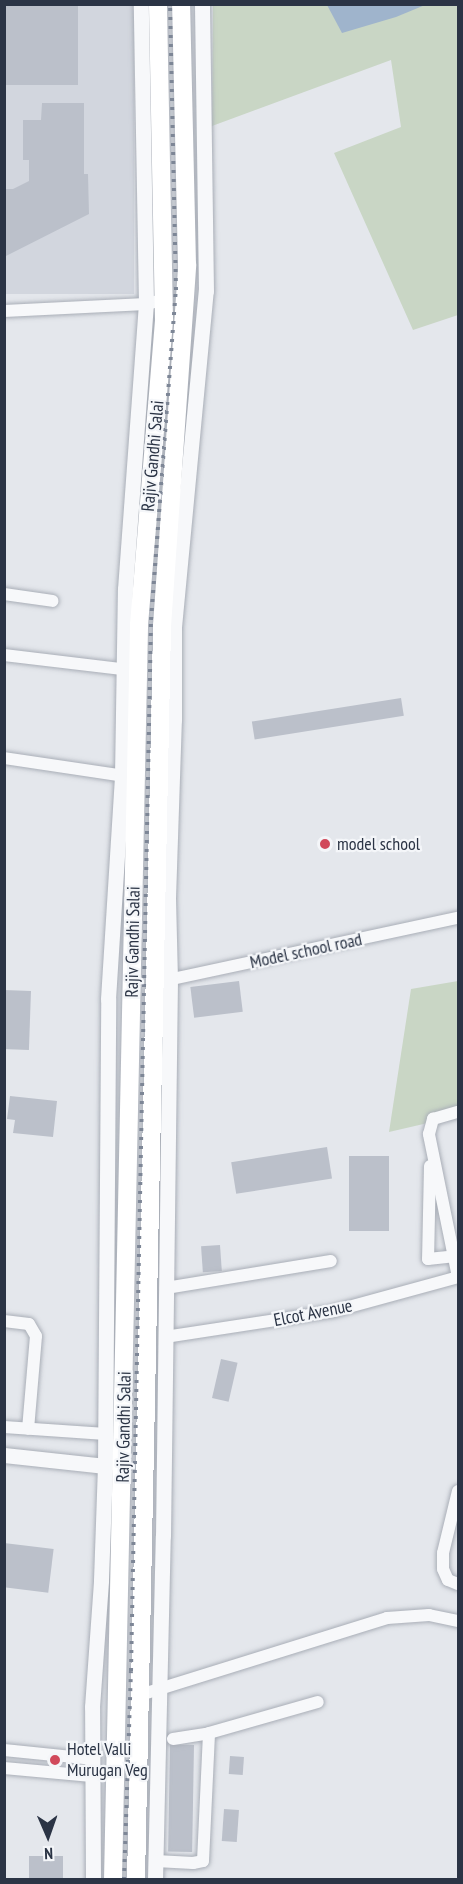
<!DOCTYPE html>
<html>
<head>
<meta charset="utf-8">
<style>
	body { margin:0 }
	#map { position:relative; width:463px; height:1884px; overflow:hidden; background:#e4e7ec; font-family:"PT Sans Narrow",sans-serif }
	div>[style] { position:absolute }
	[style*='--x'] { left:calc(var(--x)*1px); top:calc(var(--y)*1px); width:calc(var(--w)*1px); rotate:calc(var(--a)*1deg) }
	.built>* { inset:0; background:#d2d6de; transform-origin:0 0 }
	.green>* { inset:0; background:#c9d6c5 }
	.water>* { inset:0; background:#9fb4cc }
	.building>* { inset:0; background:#bbc0ca; transform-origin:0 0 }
	.roads { filter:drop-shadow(0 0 2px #a9aeb7) drop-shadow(0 0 2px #a9aeb7) }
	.minor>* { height:12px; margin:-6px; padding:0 6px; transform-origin:6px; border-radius:6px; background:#f7f8fa }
	.tertiary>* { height:15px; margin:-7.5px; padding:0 7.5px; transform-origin:7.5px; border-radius:7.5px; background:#f7f8fa }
	.primary>* { height:18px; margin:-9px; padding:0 9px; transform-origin:9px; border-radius:9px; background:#fff }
	.rail>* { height:4px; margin-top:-2px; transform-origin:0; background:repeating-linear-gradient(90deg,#7d8696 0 3px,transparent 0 9px) }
	.dots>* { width:16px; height:16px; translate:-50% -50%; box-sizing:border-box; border:3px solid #f4f6f9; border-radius:50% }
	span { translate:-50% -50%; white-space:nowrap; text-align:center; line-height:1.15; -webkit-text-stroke:4.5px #f4f6f9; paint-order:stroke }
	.street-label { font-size:18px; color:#2b3445 }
	.poi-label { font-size:18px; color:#2b3445 }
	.left { translate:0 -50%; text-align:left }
	.frame { position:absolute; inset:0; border:6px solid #2b3445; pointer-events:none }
	.north { position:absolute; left:18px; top:1806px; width:60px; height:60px; -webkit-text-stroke:4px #f4f6f9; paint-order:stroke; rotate:178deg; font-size:16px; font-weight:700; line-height:24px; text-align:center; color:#2b3445 }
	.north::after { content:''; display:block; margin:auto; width:21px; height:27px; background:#2b3445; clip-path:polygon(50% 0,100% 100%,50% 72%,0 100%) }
</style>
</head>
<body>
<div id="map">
	<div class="built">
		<i style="left:5px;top:5px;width:129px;height:289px"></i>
	</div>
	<div class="green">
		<i style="clip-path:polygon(213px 5px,458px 5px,458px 315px,413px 330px,334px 153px,401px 127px,391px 60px,212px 126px)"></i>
		<i style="clip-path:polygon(458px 981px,458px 1116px,389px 1132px,411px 989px)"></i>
	</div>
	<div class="water">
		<i style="clip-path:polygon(327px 5px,425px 5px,396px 17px,342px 33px)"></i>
	</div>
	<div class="building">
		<i style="left:4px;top:4px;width:74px;height:81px"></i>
		<i style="clip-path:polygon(42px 103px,84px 103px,84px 174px,88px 174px,89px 214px,4px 257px,4px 189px,13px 189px,29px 181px,29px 160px,23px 160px,23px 120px,41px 120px)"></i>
		<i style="left:401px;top:698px;width:18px;height:151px;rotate:81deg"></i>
		<i style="left:239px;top:981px;width:31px;height:49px;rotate:83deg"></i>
		<i style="left:4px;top:990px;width:27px;height:59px;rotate:2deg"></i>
		<i style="clip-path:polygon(10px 1096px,57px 1101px,53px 1137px,13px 1133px,15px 1120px,7px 1119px)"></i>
		<i style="left:327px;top:1147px;width:32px;height:97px;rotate:81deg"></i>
		<i style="left:349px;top:1156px;width:40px;height:75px"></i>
		<i style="left:220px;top:1245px;width:26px;height:19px;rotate:86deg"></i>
		<i style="left:221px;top:1359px;width:17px;height:40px;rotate:13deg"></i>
		<i style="left:4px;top:1543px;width:50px;height:44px;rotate:7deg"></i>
		<i style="left:194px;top:1745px;width:107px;height:24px;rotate:91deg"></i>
		<i style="left:230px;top:1756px;width:14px;height:18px;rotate:4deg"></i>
		<i style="left:224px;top:1809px;width:15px;height:32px;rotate:4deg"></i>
		<i style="left:29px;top:1856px;width:34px;height:24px"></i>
	</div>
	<div class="roads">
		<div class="minor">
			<i style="--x:4;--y:311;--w:142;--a:-2.8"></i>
			<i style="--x:146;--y:304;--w:18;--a:-13"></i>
			<i style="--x:4;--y:594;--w:49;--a:8.1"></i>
			<i style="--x:4;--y:655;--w:119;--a:6.8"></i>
			<i style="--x:4;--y:758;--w:128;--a:8.5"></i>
			<i style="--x:163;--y:981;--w:302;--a:-12.1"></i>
			<i style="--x:430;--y:1166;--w:93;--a:91.2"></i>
			<i style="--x:428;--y:1259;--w:30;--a:-6"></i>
			<i style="--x:458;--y:1277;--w:146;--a:-101.5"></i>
			<i style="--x:429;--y:1134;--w:16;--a:-75"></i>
			<i style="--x:433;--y:1119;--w:26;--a:-16"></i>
			<i style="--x:166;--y:1288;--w:167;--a:-9.3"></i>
			<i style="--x:4;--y:1321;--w:25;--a:7"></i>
			<i style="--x:29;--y:1324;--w:14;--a:60"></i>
			<i style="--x:36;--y:1336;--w:93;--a:94.9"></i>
			<i style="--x:165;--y:1337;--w:171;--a:-8.7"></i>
			<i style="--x:334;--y:1311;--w:129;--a:-15.3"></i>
			<i style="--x:4;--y:1427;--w:102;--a:3.9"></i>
			<i style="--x:458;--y:1491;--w:64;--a:103.6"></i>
			<i style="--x:443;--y:1553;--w:16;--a:90"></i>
			<i style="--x:443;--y:1569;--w:12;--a:66"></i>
			<i style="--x:448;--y:1580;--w:11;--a:22"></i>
			<i style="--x:140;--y:1695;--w:259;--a:-17.3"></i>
			<i style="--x:387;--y:1618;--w:42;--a:-4.1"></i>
			<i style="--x:429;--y:1615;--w:30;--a:12"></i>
			<i style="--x:173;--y:1739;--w:36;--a:-9"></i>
			<i style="--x:209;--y:1733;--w:113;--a:-15.9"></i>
			<i style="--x:4;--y:1750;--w:88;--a:5.8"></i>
			<i style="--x:4;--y:1768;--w:88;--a:5.2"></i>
			<i style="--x:156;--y:1861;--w:37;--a:3"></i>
			<i style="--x:193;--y:1863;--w:10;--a:-11"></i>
			<i style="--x:203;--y:1861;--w:128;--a:-87.3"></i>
		</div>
		<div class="tertiary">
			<i style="--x:4;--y:1455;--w:102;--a:6.2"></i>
			<i style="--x:93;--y:1880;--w:173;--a:-90.3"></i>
			<i style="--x:92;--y:1707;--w:127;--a:-85.9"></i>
			<i style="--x:101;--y:1580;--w:114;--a:-88"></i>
			<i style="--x:105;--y:1466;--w:467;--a:-89.6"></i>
			<i style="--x:108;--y:999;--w:223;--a:-86.4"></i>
			<i style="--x:122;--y:776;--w:187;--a:-89.1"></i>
			<i style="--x:125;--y:589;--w:286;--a:-85.8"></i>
			<i style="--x:146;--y:304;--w:300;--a:-91"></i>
			<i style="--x:155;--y:1880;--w:344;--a:-88.7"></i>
			<i style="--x:163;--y:1536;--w:556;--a:-89.28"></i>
			<i style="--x:170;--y:980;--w:82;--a:-91.4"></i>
			<i style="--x:168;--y:898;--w:178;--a:-88.1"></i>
			<i style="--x:174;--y:720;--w:93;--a:-90"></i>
			<i style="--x:174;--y:627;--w:338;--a:-84.6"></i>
			<i style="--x:206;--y:291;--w:287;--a:-90.8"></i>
		</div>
		<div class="primary">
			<i style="--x:113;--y:1880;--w:1255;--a:-88.81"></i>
			<i style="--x:139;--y:625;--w:307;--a:-85.3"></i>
			<i style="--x:164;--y:319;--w:315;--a:-91.1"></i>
			<i style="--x:136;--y:1880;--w:1254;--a:-88.81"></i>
			<i style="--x:162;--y:626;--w:362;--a:-86"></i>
			<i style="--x:187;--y:265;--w:261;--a:-91.3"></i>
		</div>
	</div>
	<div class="rail">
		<i style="--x:124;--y:1880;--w:209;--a:-88.1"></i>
		<i style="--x:131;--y:1671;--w:1051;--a:-88.91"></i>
		<i style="--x:151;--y:620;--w:331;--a:-85.7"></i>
		<i style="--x:176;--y:290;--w:286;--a:-91.2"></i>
	</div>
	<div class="dots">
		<i style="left:325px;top:844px;background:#d1495b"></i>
		<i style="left:55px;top:1760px;background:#d1495b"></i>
	</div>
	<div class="street-label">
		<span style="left:153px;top:456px;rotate:-85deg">Rajiv Gandhi Salai</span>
		<span style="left:133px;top:942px;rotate:-89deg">Rajiv Gandhi Salai</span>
		<span style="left:306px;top:951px;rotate:-12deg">Model school road</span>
		<span style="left:313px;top:1313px;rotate:-11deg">Elcot Avenue</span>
		<span style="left:124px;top:1427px;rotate:-89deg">Rajiv Gandhi Salai</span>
	</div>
	<div class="poi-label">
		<span class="left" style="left:337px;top:844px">model school</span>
		<span class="left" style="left:67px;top:1760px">Hotel Valli<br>Murugan Veg</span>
	</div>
	<div class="frame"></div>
	<div class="north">N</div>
</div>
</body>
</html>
